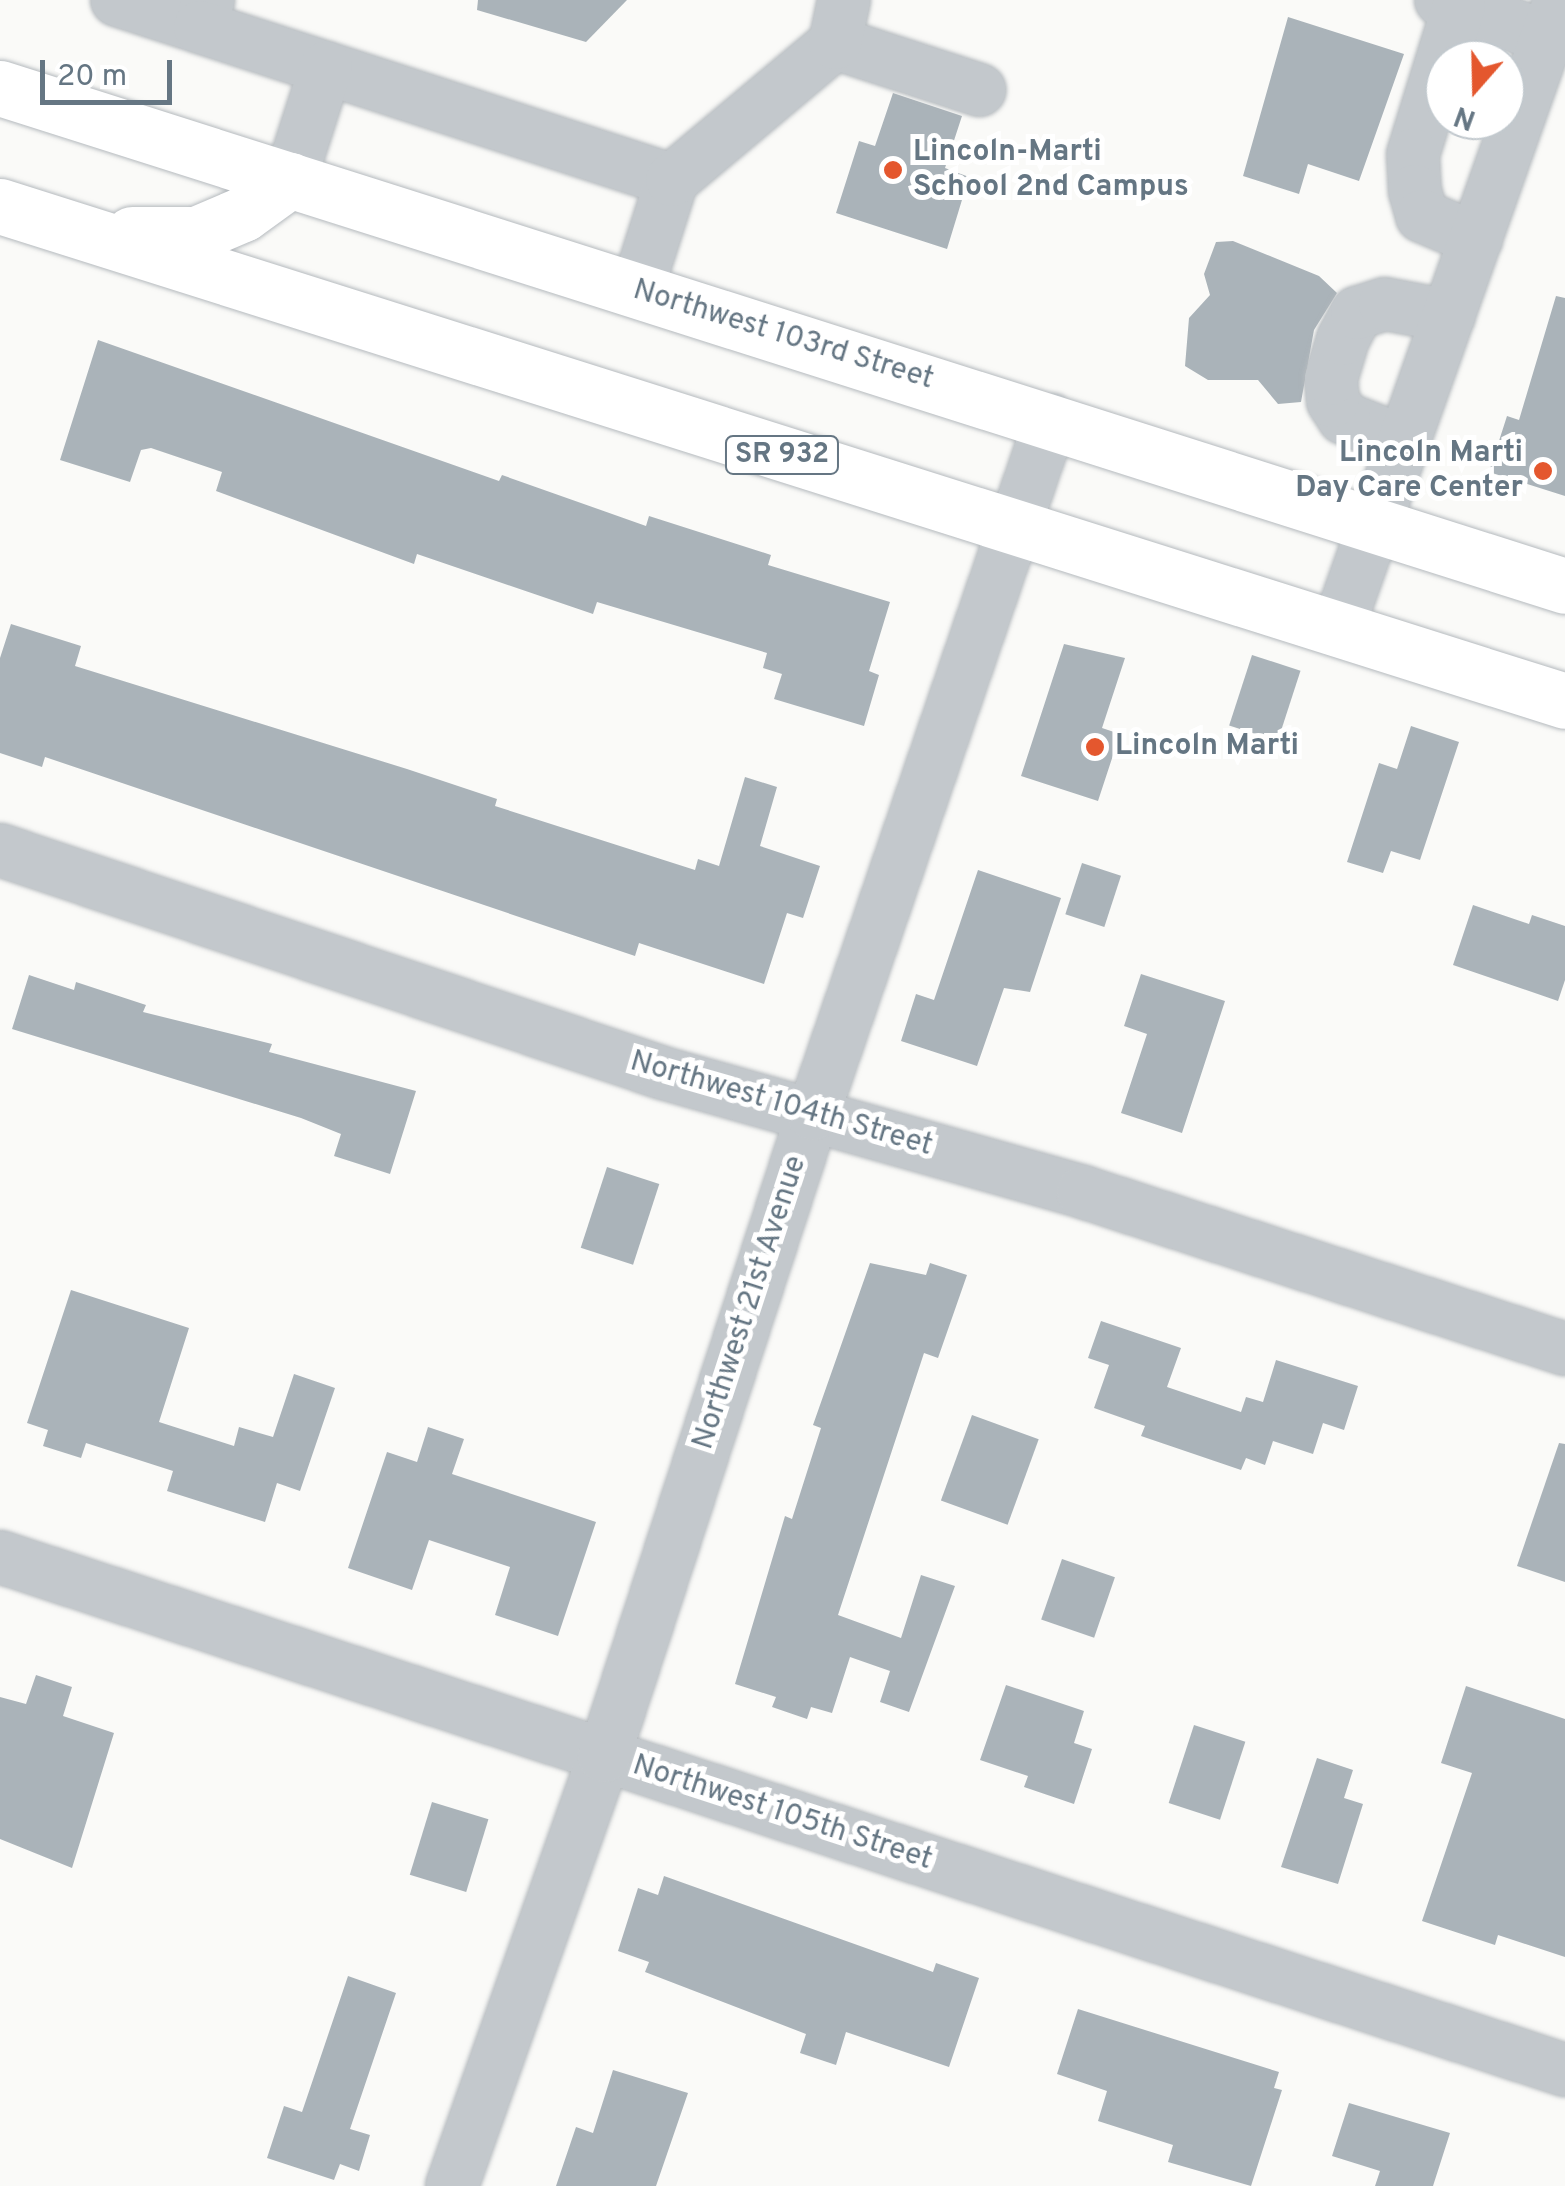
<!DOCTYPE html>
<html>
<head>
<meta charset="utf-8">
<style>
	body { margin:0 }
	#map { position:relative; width:1565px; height:2186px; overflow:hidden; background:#fafaf8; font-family:Overpass,sans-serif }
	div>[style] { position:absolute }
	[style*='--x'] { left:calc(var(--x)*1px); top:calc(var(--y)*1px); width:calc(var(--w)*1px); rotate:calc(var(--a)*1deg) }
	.building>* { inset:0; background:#aab3b9; transform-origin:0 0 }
	.roads { filter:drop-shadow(0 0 2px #b5babe) drop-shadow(0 0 2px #b5babe) }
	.minor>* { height:52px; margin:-26px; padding:0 26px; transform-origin:26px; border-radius:26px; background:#c3c8cc }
	.major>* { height:55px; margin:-27.5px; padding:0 27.5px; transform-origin:27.5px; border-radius:27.5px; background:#fff }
	.dots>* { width:28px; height:28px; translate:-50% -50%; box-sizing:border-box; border:5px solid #fff; border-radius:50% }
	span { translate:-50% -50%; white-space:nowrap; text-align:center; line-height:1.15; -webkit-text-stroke:10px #fff; paint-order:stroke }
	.shield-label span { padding:2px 8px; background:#fff; border:2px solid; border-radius:8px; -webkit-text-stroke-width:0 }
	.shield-label { font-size:28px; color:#657683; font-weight:700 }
	.poi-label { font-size:30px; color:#657683; font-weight:700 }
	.left { translate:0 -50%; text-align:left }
	.right { translate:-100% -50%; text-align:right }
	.street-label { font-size:30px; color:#657683 }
	.north { position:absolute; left:1425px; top:40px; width:100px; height:100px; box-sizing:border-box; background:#fff; border:2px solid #c1c8cd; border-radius:50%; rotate:200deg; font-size:28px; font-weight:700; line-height:40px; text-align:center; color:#657683 }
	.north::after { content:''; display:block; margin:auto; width:35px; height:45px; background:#e4572e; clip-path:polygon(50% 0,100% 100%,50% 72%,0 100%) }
	.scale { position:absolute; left:40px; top:60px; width:132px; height:45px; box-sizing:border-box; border:5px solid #657683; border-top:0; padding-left:12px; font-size:30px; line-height:35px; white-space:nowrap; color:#657683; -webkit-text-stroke:8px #fff; paint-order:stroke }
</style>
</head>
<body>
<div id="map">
	<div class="building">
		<i style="clip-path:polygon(478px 0,627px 0,586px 42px,477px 10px)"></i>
		<i style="clip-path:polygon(1288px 17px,1404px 54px,1359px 181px,1308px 164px,1299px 194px,1243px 176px)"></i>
		<i style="clip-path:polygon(893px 93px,962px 116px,945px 168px,969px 177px,947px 249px,836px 213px,859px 141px,875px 146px)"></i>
		<i style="clip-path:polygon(1233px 241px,1319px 276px,1337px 293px,1314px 330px,1301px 402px,1278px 404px,1258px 380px,1208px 380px,1185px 366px,1189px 318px,1210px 295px,1204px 274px,1216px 242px)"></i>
		<i style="clip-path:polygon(1556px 296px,1565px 298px,1565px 496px,1489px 472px,1507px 416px,1519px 420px)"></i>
		<i style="clip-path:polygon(98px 340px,499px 481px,502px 475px,646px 526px,649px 516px,771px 555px,768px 565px,890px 602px,869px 671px,879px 675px,864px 726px,774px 699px,782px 674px,763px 668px,767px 653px,597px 602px,593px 614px,417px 554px,414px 564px,216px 491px,222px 472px,151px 448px,141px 450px,130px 482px,60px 460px)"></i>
		<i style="clip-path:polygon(11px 624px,81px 646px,75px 666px,407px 769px,497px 799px,495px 806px,695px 870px,698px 859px,719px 866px,745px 777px,777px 787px,760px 846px,820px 866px,803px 918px,787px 913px,764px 984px,639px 943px,635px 956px,45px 757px,42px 767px,0 753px,0 658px)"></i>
		<i style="clip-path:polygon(1064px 644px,1125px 658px,1102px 728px,1120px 734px,1098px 801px,1021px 776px)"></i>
		<i style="left:1252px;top:655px;width:51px;height:74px;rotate:18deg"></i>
		<i style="clip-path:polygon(1411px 726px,1459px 742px,1420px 860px,1391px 851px,1383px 873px,1347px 862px,1379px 763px,1397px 769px)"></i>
		<i style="left:1082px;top:863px;width:41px;height:54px;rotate:18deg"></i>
		<i style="clip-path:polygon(978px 870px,1061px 898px,1030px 992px,1004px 988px,977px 1066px,901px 1041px,916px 994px,934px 1000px)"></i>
		<i style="clip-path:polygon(1473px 905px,1529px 924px,1532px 915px,1565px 926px,1565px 980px,1558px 1001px,1453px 965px)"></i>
		<i style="clip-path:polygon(1141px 974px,1225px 1001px,1182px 1133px,1121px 1113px,1147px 1034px,1124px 1026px)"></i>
		<i style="clip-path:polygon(29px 975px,74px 990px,76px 982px,146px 1005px,143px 1012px,272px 1044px,269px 1052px,416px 1091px,390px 1174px,334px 1156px,341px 1134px,301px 1118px,12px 1029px)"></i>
		<i style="left:607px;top:1167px;width:55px;height:85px;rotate:18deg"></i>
		<i style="clip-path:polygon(870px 1263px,926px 1275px,930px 1263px,967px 1275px,938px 1358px,924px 1353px,838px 1615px,901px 1638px,921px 1575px,955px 1586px,909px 1712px,880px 1702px,890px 1671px,850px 1657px,832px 1713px,811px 1707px,807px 1719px,772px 1707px,776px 1697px,735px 1684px,785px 1516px,792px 1519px,821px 1428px,813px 1425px)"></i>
		<i style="clip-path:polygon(71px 1290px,189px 1328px,159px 1422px,234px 1446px,239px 1427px,273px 1437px,294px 1374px,335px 1388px,300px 1491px,277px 1483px,265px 1522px,167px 1491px,173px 1471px,86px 1443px,81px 1458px,43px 1446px,48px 1430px,27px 1423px)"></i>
		<i style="clip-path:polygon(1101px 1321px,1181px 1348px,1167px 1387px,1241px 1412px,1246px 1397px,1263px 1402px,1276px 1360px,1358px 1386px,1344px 1430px,1323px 1423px,1313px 1454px,1273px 1441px,1265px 1465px,1246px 1458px,1241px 1470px,1141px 1436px,1145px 1426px,1094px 1408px,1109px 1365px,1088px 1358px)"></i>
		<i style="left:972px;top:1415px;width:71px;height:91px;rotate:20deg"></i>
		<i style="clip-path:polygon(428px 1427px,464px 1439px,452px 1474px,596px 1522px,558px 1636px,495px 1615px,510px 1567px,429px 1540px,412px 1590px,348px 1568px,387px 1452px,417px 1462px)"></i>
		<i style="clip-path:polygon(1559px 1443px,1565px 1444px,1565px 1582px,1517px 1566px)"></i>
		<i style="left:1062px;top:1559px;width:56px;height:64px;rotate:19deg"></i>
		<i style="clip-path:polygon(36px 1675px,72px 1687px,63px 1716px,114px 1733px,72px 1868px,0 1839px,0 1697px,26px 1704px)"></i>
		<i style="clip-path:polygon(1006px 1685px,1084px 1711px,1074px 1743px,1092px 1749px,1074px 1804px,1024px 1787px,1028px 1776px,980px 1760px)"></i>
		<i style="clip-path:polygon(1466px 1686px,1565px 1719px,1565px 1957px,1498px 1935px,1495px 1945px,1422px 1921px,1472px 1773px,1441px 1763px)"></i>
		<i style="left:1194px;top:1725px;width:54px;height:82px;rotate:18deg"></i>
		<i style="clip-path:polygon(1317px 1758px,1353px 1770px,1344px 1798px,1363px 1804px,1338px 1884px,1281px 1867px)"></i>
		<i style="left:432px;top:1802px;width:59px;height:76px;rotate:17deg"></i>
		<i style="clip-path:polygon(664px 1876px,933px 1972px,936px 1963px,979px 1978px,949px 2067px,846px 2032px,836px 2065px,800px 2053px,806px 2034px,645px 1972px,649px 1962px,618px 1951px,638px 1888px,658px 1895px)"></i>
		<i style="clip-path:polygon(348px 1976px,396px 1993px,350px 2129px,370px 2135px,359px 2171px,340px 2164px,334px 2180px,267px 2158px,284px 2106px,302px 2112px)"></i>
		<i style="clip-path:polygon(1078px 2009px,1279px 2072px,1274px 2088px,1282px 2090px,1251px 2186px,1168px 2162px,1173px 2145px,1098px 2121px,1107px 2091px,1057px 2074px)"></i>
		<i style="clip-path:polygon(613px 2070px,688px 2093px,656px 2186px,556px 2186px,576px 2127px,593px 2133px)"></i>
		<i style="clip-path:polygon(1349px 2103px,1450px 2133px,1433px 2186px,1375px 2186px,1380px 2171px,1332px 2156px)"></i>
	</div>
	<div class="roads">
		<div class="minor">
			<i style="--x:117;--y:0;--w:87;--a:18"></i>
			<i style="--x:200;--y:27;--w:28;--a:-73"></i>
			<i style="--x:1441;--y:0;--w:112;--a:19.2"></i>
			<i style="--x:1459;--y:6;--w:156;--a:107.2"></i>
			<i style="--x:1413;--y:155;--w:36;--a:87"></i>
			<i style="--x:1415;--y:191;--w:26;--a:74"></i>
			<i style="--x:1422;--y:216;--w:59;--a:23.1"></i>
			<i style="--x:200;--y:27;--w:496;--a:18"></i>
			<i style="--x:672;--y:180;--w:115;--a:107.7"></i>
			<i style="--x:835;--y:43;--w:152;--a:18"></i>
			<i style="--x:290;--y:180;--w:118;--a:-72.2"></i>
			<i style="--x:672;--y:180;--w:213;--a:-40"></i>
			<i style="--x:835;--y:43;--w:44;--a:-78.2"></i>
			<i style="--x:1404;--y:442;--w:65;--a:-158.2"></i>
			<i style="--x:1344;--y:418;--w:20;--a:-123"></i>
			<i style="--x:1333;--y:401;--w:22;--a:-95"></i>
			<i style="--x:1331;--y:379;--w:42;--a:-73.3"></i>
			<i style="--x:1343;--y:339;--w:30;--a:-62"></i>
			<i style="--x:1357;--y:313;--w:29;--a:-18"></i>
			<i style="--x:1385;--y:304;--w:65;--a:10.6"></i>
			<i style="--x:1338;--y:628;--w:666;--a:-70.53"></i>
			<i style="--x:0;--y:850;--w:699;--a:18.59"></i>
			<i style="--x:663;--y:1073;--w:437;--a:15.8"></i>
			<i style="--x:1083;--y:1192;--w:507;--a:18.04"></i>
			<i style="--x:0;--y:1557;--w:1647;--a:18.15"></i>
			<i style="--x:452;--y:2186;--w:456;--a:-70.5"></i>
			<i style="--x:604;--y:1756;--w:675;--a:-71.97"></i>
			<i style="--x:813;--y:1114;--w:734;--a:-71.07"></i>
		</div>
		<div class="major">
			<i style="--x:0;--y:88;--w:1642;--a:17.65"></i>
			<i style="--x:0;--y:206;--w:1641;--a:17.55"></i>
			<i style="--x:132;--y:234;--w:64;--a:0"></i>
			<i style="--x:196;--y:234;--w:51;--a:-23.1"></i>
			<i style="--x:243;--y:214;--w:58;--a:-35.9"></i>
		</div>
	</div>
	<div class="dots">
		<i style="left:893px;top:170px;background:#e4572e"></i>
		<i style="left:1543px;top:471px;background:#e4572e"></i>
		<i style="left:1095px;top:747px;background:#e4572e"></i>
	</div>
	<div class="shield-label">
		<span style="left:782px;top:455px">SR 932</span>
	</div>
	<div class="poi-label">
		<span class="left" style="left:913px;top:170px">Lincoln-Marti<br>School 2nd Campus</span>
		<span class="right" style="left:1523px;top:471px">Lincoln Marti<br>Day Care Center</span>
		<span class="left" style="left:1115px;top:747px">Lincoln Marti</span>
	</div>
	<div class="street-label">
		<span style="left:783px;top:336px;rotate:17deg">Northwest 103rd Street</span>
		<span style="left:781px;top:1105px;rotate:16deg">Northwest 104th Street</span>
		<span style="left:751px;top:1303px;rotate:-72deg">Northwest 21st Avenue</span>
		<span style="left:782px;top:1814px;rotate:18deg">Northwest 105th Street</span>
	</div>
	<div class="north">N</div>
	<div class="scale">20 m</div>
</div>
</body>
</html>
